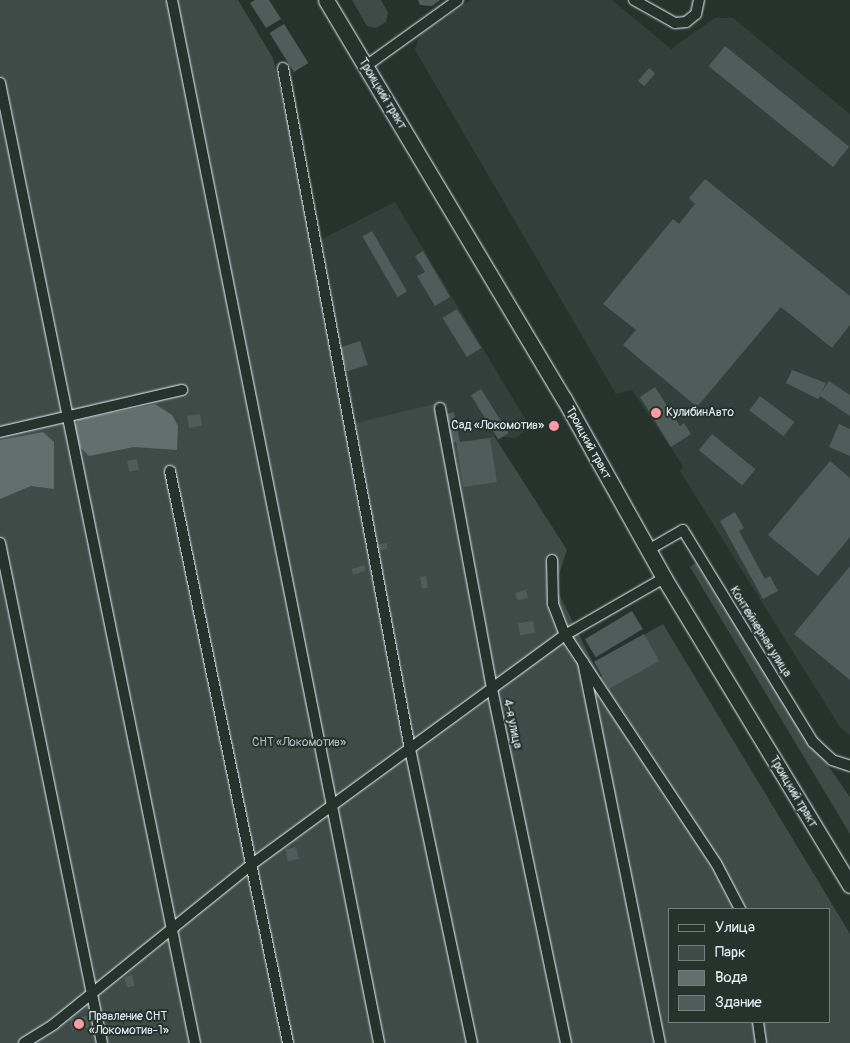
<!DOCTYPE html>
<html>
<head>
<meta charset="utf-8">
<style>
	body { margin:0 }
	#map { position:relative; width:850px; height:1043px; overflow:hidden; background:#26332d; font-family:Pangolin,sans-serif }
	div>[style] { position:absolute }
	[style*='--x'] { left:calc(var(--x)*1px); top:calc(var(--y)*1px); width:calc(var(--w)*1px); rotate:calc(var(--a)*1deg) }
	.built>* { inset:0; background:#333f3a }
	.green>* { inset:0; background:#3e4b47 }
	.water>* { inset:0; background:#636f6d }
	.building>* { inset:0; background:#505c59; transform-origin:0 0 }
	.roads { filter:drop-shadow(0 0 1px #e8f1f8) drop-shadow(0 0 1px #e8f1f8) }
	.minor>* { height:10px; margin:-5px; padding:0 5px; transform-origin:5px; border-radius:5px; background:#26332d }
	.primary>* { height:15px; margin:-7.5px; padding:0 7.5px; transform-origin:7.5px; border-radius:7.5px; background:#26332d }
	.dots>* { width:14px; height:14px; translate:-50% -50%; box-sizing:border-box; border:2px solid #26332d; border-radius:50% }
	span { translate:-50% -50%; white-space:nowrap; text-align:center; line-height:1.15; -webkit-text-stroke:4px #26332d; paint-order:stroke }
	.street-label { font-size:12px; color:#e8f1f8 }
	.poi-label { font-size:12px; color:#e8f1f8 }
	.left { translate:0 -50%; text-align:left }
	.right { translate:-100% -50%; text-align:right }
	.park-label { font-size:12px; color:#b5bfc3 }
	.legend { position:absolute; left:668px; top:908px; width:162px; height:115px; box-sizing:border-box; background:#26332d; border:1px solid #747f7e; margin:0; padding:6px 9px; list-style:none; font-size:15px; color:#e8f1f8 }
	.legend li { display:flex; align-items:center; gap:10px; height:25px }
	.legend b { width:25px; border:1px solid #747f7e }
</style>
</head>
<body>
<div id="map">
	<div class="built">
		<i style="clip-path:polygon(471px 0,612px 0,671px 49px,715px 18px,733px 18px,850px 114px,850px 735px,840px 727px,680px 471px,683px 466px,632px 390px,616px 394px,415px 50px,420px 34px)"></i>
		<i style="clip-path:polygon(395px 202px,530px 427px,516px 438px,494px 436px,457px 448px,442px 402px,356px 424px,314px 243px)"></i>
	</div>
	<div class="green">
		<i style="clip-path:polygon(evenodd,0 0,238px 0,273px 58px,356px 423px,442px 402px,457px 448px,494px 436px,567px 550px,555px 586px,600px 677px,649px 649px,642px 636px,663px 624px,850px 934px,850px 1043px,0 1043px,0 0,669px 909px,829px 909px,829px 1022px,669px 1022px,669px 909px)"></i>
		<i style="clip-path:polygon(352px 0,381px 0,388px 13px,386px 22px,376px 28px,367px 26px)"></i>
		<i style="clip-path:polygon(696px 563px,792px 714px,850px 797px,850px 834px,690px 567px)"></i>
	</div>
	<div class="water">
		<i style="clip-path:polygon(155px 404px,172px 415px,178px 426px,177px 450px,134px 447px,89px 456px,78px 445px,74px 426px,78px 420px)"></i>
		<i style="clip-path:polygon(43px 432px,54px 442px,54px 489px,31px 486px,0 499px,0 440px)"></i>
	</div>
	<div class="building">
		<i style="clip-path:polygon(255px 0,269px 0,281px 19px,266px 28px,250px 3px)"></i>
		<i style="clip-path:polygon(418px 0,440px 0,432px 6px,420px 5px)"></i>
		<i style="left:284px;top:24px;width:46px;height:17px;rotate:58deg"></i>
		<i style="left:725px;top:46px;width:160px;height:26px;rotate:39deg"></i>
		<i style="left:649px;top:68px;width:8px;height:17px;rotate:40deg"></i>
		<i style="clip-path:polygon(705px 179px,850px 296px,850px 325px,832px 348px,781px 307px,697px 407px,623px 345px,636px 330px,603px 304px,673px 219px,679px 224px,695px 204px,689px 198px)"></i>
		<i style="left:372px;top:231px;width:70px;height:11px;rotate:60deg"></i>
		<i style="clip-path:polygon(423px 251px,450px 297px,435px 306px,417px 276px,425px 272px,415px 256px)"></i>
		<i style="left:457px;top:309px;width:46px;height:17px;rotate:58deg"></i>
		<i style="left:360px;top:341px;width:25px;height:22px;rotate:72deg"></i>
		<i style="clip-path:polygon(792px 370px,826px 383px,821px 393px,829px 381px,850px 395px,850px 416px,820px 396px,818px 399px,786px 383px)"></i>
		<i style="clip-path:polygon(655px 387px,680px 426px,684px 423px,691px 434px,671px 447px,640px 397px)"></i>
		<i style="left:481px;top:389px;width:52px;height:12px;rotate:58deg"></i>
		<i style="left:760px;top:396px;width:43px;height:18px;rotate:37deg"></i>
		<i style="clip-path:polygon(454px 412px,460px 442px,490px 438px,497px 482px,463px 487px,456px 442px,450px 444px,443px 415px)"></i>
		<i style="left:200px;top:414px;width:12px;height:13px;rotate:81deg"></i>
		<i style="clip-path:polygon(839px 424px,850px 429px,850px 456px,829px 447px)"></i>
		<i style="left:712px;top:434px;width:56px;height:21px;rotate:39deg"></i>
		<i style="left:137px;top:459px;width:11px;height:10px;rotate:80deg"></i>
		<i style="clip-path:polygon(830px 461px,850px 478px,850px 537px,818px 576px,768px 535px)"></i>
		<i style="clip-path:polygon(735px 512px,744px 528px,739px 531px,765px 579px,770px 576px,778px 591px,763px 599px,720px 521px)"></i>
		<i style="left:387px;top:543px;width:6px;height:15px;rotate:81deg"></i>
		<i style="left:364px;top:565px;width:6px;height:13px;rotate:72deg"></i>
		<i style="clip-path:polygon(850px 566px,850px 680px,794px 634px)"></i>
		<i style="left:426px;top:576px;width:12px;height:6px;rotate:81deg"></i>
		<i style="left:526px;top:590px;width:8px;height:11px;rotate:76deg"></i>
		<i style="left:632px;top:611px;width:21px;height:55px;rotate:59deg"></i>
		<i style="left:533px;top:621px;width:12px;height:15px;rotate:81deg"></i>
		<i style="left:644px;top:634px;width:31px;height:57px;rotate:61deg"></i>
		<i style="left:296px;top:847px;width:12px;height:11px;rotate:76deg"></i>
		<i style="left:132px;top:975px;width:11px;height:8px;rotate:75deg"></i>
		<i style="left:87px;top:1016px;width:12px;height:17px;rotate:81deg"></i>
	</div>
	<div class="roads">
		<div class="minor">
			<i style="--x:172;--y:0;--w:1063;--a:78.77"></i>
			<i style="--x:634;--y:0;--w:47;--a:29.3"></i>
			<i style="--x:675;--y:23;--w:11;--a:-5"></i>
			<i style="--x:686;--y:22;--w:13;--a:-39"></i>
			<i style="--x:696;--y:14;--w:14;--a:-78"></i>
			<i style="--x:366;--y:66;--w:113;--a:-35.7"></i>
			<i style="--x:283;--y:68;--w:693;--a:79.44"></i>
			<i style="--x:410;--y:749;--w:300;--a:78.1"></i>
			<i style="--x:0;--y:83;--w:980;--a:78.52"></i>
			<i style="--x:440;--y:408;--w:286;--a:79.5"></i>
			<i style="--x:492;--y:689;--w:362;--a:78.2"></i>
			<i style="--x:0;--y:432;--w:187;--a:-13"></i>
			<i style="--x:170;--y:471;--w:584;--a:78.34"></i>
			<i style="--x:0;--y:543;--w:510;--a:78.47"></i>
			<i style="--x:648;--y:550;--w:40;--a:-29.7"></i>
			<i style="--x:683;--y:530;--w:249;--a:58.5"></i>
			<i style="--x:813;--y:742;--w:26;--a:43"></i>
			<i style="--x:832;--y:760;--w:19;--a:18"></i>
			<i style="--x:552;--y:560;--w:44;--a:88.7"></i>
			<i style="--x:553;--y:604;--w:33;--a:69"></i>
			<i style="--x:565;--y:635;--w:273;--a:56.5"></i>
			<i style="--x:716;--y:863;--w:52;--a:62.4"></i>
			<i style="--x:583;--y:662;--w:389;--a:78.6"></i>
			<i style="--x:758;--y:1022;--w:21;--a:82"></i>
			<i style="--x:24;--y:1043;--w:36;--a:-32"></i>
			<i style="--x:54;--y:1024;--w:255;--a:-38.9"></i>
			<i style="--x:252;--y:864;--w:388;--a:-36.2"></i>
			<i style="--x:565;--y:635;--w:114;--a:-29.9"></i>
		</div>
		<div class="primary">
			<i style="--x:326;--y:0;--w:465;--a:59.2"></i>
			<i style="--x:564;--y:399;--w:205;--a:60.8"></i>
			<i style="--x:664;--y:578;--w:359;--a:58.8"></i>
		</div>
	</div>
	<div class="dots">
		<i style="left:656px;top:413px;background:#ff9aa2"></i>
		<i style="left:554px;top:426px;background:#ff9aa2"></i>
		<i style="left:79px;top:1024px;background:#ff9aa2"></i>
	</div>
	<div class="street-label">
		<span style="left:382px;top:94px;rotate:59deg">Троицкий тракт</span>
		<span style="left:588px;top:443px;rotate:61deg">Троицкий тракт</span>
		<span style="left:760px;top:632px;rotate:58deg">Контейнерная улица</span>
		<span style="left:512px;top:724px;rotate:78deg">4-я улица</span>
		<span style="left:793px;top:792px;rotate:59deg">Троицкий тракт</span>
	</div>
	<div class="poi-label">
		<span class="left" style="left:666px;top:413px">КулибинАвто</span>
		<span class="right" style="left:544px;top:426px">Сад «Локомотив»</span>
		<span class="left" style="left:89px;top:1024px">Правление СНТ<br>«Локомотив-1»</span>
	</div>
	<div class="park-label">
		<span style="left:299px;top:743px">СНТ «Локомотив»</span>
	</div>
	<ul class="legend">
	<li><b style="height:6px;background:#26332d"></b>Улица</li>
	<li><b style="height:14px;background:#3e4b47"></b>Парк</li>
	<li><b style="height:14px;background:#636f6d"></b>Вода</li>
	<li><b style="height:14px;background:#505c59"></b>Здание</li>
	</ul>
</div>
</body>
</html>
